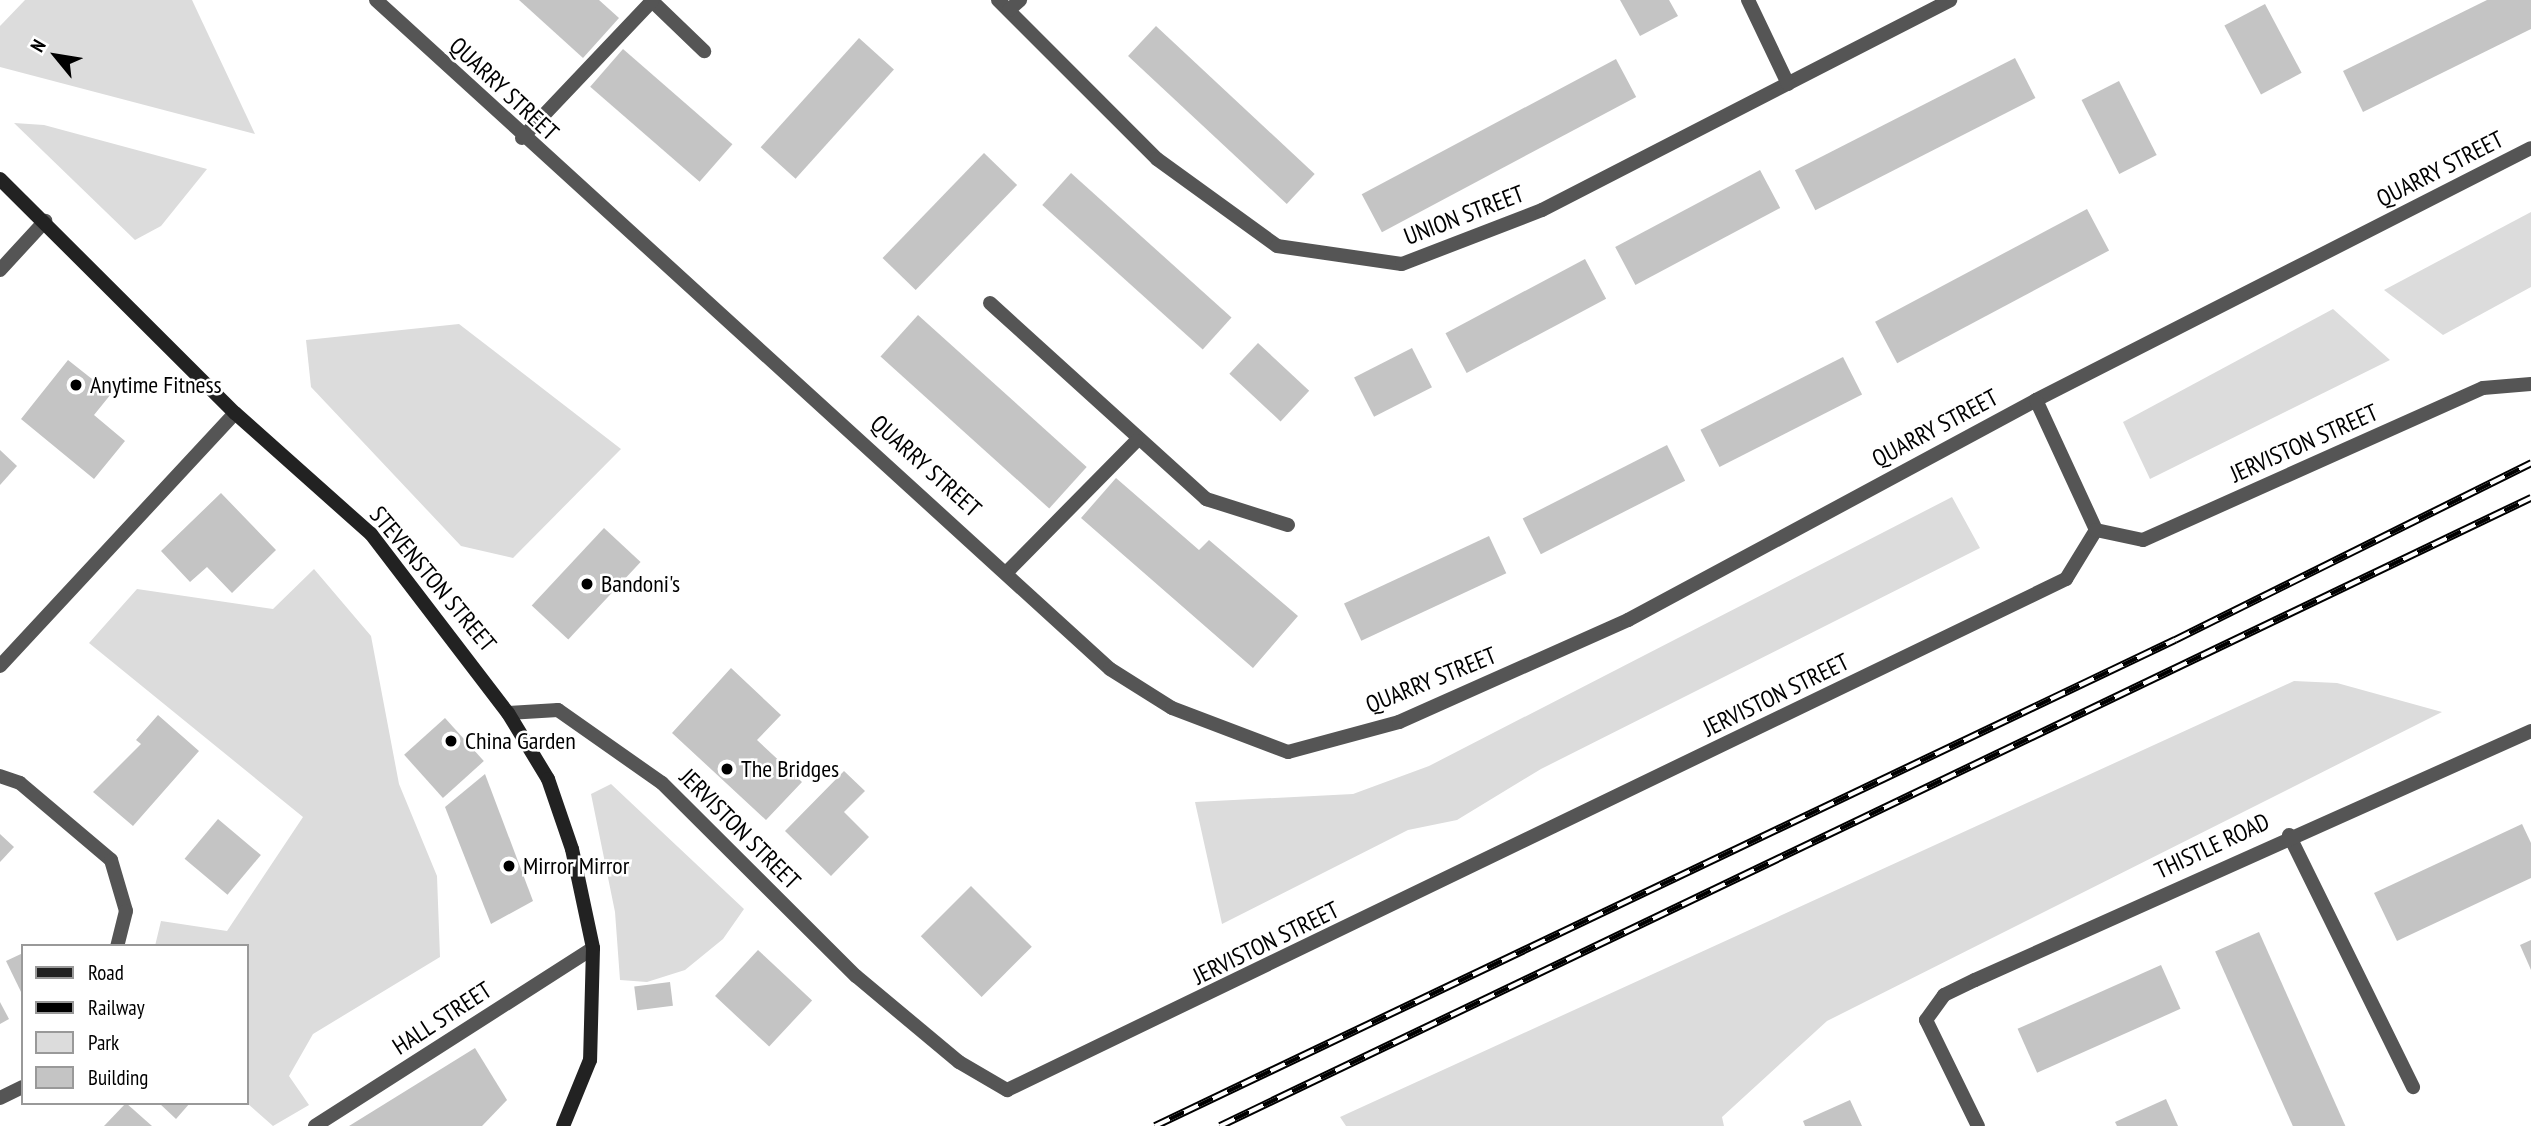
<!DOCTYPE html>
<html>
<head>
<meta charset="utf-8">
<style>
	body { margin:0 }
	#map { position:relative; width:2531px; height:1126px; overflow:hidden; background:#fff; font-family:"PT Sans Narrow",sans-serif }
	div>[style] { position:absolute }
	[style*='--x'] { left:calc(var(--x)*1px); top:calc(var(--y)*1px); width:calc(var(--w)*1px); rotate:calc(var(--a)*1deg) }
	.green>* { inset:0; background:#dcdcdc }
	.building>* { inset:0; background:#c4c4c4; transform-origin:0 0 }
	.service>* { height:14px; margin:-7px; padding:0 7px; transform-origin:7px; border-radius:7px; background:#555 }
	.minor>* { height:14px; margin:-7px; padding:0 7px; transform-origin:7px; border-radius:7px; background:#555 }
	.secondary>* { height:14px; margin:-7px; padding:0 7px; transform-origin:7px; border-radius:7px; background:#222 }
	.rail>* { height:8px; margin-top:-4px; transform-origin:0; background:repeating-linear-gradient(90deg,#fff 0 16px,#000 0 32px); box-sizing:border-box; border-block:2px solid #000 }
	.dots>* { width:19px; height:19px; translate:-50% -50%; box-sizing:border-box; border:4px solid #fff; border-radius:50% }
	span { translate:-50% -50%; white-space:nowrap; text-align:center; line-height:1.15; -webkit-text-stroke:5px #fff; paint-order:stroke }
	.street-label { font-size:24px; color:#000 }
	.poi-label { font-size:24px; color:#000 }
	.left { translate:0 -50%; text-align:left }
	.legend { position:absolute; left:21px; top:944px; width:228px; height:161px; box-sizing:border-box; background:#fff; border:2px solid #999; margin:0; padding:9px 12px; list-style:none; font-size:21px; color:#000 }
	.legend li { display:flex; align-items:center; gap:14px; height:35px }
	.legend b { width:35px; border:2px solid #999 }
	.north { position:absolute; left:21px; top:21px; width:70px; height:70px; -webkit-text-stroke:5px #fff; paint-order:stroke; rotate:300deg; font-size:19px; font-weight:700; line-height:28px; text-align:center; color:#000 }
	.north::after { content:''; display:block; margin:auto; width:24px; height:32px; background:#000; clip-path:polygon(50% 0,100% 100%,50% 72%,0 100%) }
</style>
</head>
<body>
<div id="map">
	<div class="green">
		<i style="clip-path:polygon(25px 0,192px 0,255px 134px,0 67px,0 26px)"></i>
		<i style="clip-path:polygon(14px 123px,44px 125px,207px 169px,161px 226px,135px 240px)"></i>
		<i style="clip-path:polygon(2531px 212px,2531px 287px,2443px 335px,2384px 290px)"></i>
		<i style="clip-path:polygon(2333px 309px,2390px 360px,2150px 479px,2123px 422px)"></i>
		<i style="clip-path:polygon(459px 324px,621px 449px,513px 558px,461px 546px,311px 387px,306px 340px)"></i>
		<i style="clip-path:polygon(1952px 497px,1980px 548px,1541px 769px,1457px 820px,1408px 830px,1222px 924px,1195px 802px,1353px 794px,1429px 766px)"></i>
		<i style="clip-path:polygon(314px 569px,371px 636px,399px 784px,437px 876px,440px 957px,313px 1034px,289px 1076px,309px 1105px,273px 1126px,247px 1103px,247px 946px,155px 946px,161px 921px,227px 931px,303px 817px,89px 643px,137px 589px,273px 609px)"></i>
		<i style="clip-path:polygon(2294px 681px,2337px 683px,2442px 712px,1827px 1021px,1722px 1117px,1724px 1126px,1346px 1126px,1340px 1117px)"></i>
		<i style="clip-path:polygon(611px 784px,744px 909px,723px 939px,685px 970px,647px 982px,620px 980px,615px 912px,591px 794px)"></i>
	</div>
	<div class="building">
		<i style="clip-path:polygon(519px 0,599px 0,619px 18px,583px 58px)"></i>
		<i style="clip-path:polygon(1620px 0,1669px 0,1678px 16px,1640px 36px)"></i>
		<i style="clip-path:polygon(2487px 0,2531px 0,2531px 29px,2363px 112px,2343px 71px)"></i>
		<i style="left:2265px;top:4px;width:78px;height:46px;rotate:62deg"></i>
		<i style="left:1156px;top:26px;width:217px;height:41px;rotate:43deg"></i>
		<i style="left:859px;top:38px;width:47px;height:147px;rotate:42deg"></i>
		<i style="left:623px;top:49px;width:145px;height:50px;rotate:41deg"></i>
		<i style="left:2015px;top:58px;width:45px;height:247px;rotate:63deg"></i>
		<i style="left:1616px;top:59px;width:43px;height:288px;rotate:62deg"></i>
		<i style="left:2119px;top:81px;width:83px;height:42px;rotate:63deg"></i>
		<i style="left:984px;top:153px;width:46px;height:146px;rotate:44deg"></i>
		<i style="left:1760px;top:170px;width:43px;height:164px;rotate:62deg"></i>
		<i style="left:1071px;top:173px;width:216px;height:43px;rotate:42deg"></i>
		<i style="left:2087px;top:209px;width:47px;height:240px;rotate:62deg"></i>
		<i style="left:1585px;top:259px;width:45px;height:158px;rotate:62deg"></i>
		<i style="left:918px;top:315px;width:227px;height:56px;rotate:42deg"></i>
		<i style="left:1258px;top:343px;width:70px;height:42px;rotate:43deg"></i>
		<i style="left:1412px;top:348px;width:44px;height:65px;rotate:63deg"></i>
		<i style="left:1843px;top:357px;width:42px;height:160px;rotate:63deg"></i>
		<i style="clip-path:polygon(68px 360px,111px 394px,94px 415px,125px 441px,94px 479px,21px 419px)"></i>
		<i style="left:1667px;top:445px;width:40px;height:162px;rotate:63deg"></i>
		<i style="clip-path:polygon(0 450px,17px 466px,0 485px)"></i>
		<i style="clip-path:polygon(1116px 478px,1199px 550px,1209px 540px,1298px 616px,1253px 668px,1081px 518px)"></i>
		<i style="clip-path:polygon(221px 493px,276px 550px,232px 593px,207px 567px,190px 582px,161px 551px)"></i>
		<i style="left:604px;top:528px;width:50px;height:106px;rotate:43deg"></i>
		<i style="left:1489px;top:536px;width:41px;height:160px;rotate:65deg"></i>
		<i style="clip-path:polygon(731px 668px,781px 715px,757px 740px,802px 782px,766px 820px,672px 733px)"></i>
		<i style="clip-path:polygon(158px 715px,199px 751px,133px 826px,93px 792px,141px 744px,136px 740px)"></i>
		<i style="left:445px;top:718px;width:58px;height:55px;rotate:48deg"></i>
		<i style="clip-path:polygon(844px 771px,865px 791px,844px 812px,869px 837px,831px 876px,785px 831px)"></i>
		<i style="clip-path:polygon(485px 774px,533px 901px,491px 924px,445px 807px)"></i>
		<i style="left:218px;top:819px;width:56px;height:52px;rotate:40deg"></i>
		<i style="clip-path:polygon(2522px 824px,2531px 843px,2531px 878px,2397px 941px,2374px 893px)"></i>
		<i style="clip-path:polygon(0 834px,14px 847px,0 862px)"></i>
		<i style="left:971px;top:886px;width:86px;height:71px;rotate:45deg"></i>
		<i style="left:2259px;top:932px;width:213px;height:48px;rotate:66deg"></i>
		<i style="clip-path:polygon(2531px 940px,2531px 970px,2520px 945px)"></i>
		<i style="left:758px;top:950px;width:74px;height:63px;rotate:43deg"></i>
		<i style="clip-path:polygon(23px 953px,23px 996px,6px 961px)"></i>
		<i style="left:2161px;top:965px;width:48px;height:157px;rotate:66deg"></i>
		<i style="left:670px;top:982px;width:24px;height:36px;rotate:83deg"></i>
		<i style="clip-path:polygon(0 1002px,9px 1019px,0 1024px)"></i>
		<i style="clip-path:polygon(475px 1048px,507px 1100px,482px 1126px,349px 1126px)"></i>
		<i style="clip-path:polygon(2166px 1099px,2178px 1126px,2117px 1126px,2115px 1122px)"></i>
		<i style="clip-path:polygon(1850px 1100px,1862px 1126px,1805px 1126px,1803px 1121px)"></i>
		<i style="clip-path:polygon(126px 1103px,152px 1126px,104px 1126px)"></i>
		<i style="clip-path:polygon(159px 1103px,190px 1103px,176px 1119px)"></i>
	</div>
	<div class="service">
		<i style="--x:651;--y:0;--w:74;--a:43.9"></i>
		<i style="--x:522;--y:138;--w:189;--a:-46.5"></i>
		<i style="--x:990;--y:303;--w:292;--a:42.2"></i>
		<i style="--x:1206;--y:499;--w:86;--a:17.6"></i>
		<i style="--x:1009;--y:570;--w:181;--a:-45.4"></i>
		<i style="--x:0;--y:666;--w:345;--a:-47.1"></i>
		<i style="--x:2289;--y:835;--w:281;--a:63.8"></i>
		<i style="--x:1926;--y:1020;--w:118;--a:63.9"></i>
	</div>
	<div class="minor">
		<i style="--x:376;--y:0;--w:993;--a:42.35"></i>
		<i style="--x:1110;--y:669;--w:73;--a:32.2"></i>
		<i style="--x:1172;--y:708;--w:124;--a:20.8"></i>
		<i style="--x:1288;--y:752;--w:115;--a:-15.1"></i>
		<i style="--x:1399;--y:722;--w:251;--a:-24"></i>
		<i style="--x:1628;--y:620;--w:464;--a:-28.3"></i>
		<i style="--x:2036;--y:400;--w:555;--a:-26.98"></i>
		<i style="--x:998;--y:0;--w:225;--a:45"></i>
		<i style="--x:1157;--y:159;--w:148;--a:35.9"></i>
		<i style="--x:1277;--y:246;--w:126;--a:8.2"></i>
		<i style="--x:1402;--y:264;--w:150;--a:-21.1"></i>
		<i style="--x:1542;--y:210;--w:459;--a:-27.2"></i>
		<i style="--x:1748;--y:0;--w:93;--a:64.5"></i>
		<i style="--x:1009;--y:10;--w:15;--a:-42"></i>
		<i style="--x:0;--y:270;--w:67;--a:-47.4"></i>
		<i style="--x:2036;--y:400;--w:143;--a:65.2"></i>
		<i style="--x:508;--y:713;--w:50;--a:-3.4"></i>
		<i style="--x:558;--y:710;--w:127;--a:35.1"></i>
		<i style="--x:662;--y:783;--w:274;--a:44.9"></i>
		<i style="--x:856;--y:976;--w:134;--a:39.9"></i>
		<i style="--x:959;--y:1062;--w:56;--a:30.3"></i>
		<i style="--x:1007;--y:1090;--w:1176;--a:-25.76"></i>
		<i style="--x:2066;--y:579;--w:57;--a:-58.5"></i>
		<i style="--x:2096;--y:530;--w:48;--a:12"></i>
		<i style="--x:2143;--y:540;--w:372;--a:-24.1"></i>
		<i style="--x:2483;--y:388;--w:48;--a:-4.8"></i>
		<i style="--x:0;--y:776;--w:21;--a:19"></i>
		<i style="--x:20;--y:783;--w:119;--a:40.2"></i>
		<i style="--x:111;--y:860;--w:53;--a:73.6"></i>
		<i style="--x:126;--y:911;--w:36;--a:104"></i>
		<i style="--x:1926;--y:1020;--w:31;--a:-54"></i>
		<i style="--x:1944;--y:995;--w:34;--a:-26"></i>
		<i style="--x:1975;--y:980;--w:609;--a:-24.12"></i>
		<i style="--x:0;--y:1098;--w:25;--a:-26"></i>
		<i style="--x:315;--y:1126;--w:330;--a:-32.6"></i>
	</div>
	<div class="secondary">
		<i style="--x:0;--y:179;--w:332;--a:44.9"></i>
		<i style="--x:235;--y:413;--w:182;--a:41.7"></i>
		<i style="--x:371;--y:534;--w:225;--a:52.6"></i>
		<i style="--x:508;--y:713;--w:77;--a:58.8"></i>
		<i style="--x:548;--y:779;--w:74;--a:71.1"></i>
		<i style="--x:572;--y:849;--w:101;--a:78"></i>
		<i style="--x:593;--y:948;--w:112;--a:91.5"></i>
		<i style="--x:590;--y:1060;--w:71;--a:112.2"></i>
	</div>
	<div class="rail">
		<i style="--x:1155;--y:1126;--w:1130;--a:-25.48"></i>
		<i style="--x:2175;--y:640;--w:398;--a:-26.4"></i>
		<i style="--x:1220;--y:1126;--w:1454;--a:-25.6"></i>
	</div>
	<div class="dots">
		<i style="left:76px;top:385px;background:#000"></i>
		<i style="left:587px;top:584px;background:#000"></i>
		<i style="left:451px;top:741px;background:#000"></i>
		<i style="left:727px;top:769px;background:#000"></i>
		<i style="left:509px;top:866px;background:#000"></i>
	</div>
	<div class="street-label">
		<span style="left:504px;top:89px;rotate:43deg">QUARRY STREET</span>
		<span style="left:2440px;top:169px;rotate:-27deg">QUARRY STREET</span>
		<span style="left:1464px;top:215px;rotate:-21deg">UNION STREET</span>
		<span style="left:1935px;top:428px;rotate:-28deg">QUARRY STREET</span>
		<span style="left:2304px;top:443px;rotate:-24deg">JERVISTON STREET</span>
		<span style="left:926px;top:466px;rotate:42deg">QUARRY STREET</span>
		<span style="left:433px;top:579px;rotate:50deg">STEVENSTON STREET</span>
		<span style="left:1431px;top:680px;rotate:-22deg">QUARRY STREET</span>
		<span style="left:1776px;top:695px;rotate:-26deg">JERVISTON STREET</span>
		<span style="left:740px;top:829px;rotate:45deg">JERVISTON STREET</span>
		<span style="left:2212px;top:846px;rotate:-25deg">THISTLE ROAD</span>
		<span style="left:1266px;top:943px;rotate:-26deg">JERVISTON STREET</span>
		<span style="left:442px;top:1018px;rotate:-33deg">HALL STREET</span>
	</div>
	<div class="poi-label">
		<span class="left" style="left:90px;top:385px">Anytime Fitness</span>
		<span class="left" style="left:601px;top:584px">Bandoni's</span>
		<span class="left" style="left:465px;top:741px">China Garden</span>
		<span class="left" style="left:741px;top:769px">The Bridges</span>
		<span class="left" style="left:523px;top:866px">Mirror Mirror</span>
	</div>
	<ul class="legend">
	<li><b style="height:9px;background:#222"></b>Road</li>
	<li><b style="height:9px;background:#000"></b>Railway</li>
	<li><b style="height:19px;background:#dcdcdc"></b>Park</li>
	<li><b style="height:19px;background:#c4c4c4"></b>Building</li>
	</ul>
	<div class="north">N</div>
</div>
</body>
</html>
